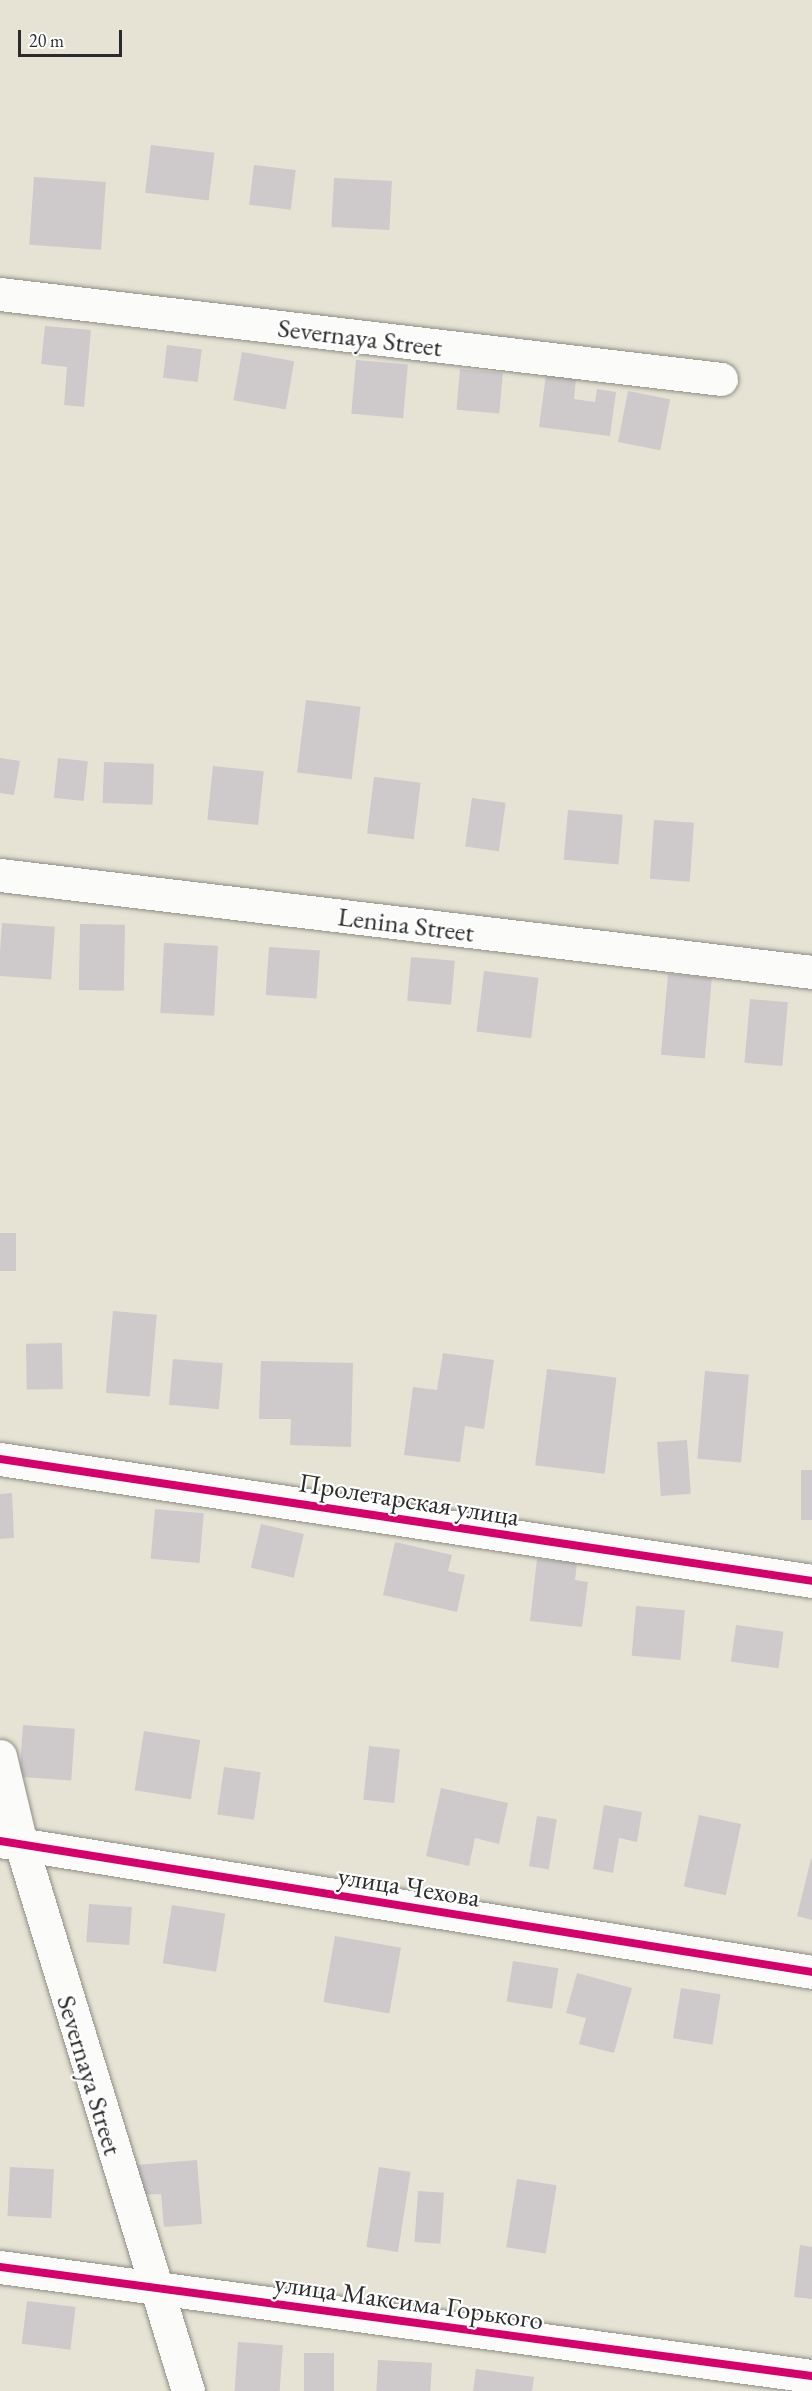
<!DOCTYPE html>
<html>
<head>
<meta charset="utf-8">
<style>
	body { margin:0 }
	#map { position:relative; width:812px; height:2391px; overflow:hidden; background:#e6e3d4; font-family:"EB Garamond",serif }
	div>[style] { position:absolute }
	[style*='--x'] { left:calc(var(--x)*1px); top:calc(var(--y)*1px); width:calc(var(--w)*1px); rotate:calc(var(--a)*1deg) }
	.building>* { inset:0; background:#cec9ca; transform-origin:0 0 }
	.roads { filter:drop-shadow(0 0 2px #8e8d85) drop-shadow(0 0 2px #8e8d85) }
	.minor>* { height:33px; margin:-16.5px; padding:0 16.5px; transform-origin:16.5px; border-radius:16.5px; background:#fbfbf9 }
	.tertiary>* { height:33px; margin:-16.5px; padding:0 16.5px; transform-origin:16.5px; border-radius:16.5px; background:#fbfbf9 }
	.cycleway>* { height:8px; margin:-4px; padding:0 4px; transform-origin:4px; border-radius:4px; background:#d6006c }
	span { translate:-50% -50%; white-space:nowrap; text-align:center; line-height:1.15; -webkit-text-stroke:4.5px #fff; paint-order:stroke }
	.street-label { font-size:27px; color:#2b2b2b }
	.scale { position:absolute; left:18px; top:30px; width:104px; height:27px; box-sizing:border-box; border:3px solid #2b2b2b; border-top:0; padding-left:8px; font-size:18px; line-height:21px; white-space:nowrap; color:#2b2b2b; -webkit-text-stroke:4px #fff; paint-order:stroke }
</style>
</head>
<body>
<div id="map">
	<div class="building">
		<i style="left:151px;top:145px;width:64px;height:48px;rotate:7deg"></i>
		<i style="left:254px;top:165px;width:42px;height:40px;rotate:7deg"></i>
		<i style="left:34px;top:177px;width:72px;height:68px;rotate:4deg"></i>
		<i style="left:334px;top:178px;width:58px;height:49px;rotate:3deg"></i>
		<i style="clip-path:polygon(45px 326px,91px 330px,84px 407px,64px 405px,67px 367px,41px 364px)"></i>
		<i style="left:167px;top:345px;width:35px;height:33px;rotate:7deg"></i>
		<i style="left:242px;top:352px;width:53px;height:49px;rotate:10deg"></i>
		<i style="left:356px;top:360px;width:52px;height:54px;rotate:5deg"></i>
		<i style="left:460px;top:369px;width:43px;height:41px;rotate:5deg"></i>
		<i style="clip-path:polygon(546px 375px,576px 379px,574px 399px,595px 402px,597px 389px,616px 392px,610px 436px,539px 427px)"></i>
		<i style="left:628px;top:391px;width:43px;height:52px;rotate:11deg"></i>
		<i style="left:306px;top:700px;width:55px;height:73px;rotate:7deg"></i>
		<i style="clip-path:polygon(0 758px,20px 761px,14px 795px,0 793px)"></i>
		<i style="left:58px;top:758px;width:30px;height:40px;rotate:6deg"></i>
		<i style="left:104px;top:762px;width:50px;height:41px;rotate:2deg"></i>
		<i style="left:213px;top:766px;width:51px;height:54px;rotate:6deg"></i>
		<i style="left:374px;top:777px;width:47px;height:57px;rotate:7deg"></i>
		<i style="left:472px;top:798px;width:34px;height:49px;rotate:8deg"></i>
		<i style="left:568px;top:810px;width:55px;height:50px;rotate:5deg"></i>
		<i style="left:654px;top:820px;width:40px;height:59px;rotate:4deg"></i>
		<i style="left:2px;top:923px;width:53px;height:53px;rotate:4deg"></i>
		<i style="left:80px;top:924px;width:45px;height:66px;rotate:1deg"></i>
		<i style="left:164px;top:943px;width:54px;height:70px;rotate:3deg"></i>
		<i style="left:269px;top:947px;width:51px;height:48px;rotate:4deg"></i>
		<i style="left:411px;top:957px;width:44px;height:44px;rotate:5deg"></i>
		<i style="left:484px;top:971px;width:55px;height:61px;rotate:7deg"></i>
		<i style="left:668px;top:974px;width:44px;height:81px;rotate:5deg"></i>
		<i style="left:750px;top:999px;width:38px;height:64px;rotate:5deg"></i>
		<i style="left:0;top:1233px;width:16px;height:38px"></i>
		<i style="left:113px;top:1311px;width:44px;height:82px;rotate:5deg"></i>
		<i style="left:62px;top:1343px;width:46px;height:36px;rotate:89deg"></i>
		<i style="clip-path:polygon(443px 1353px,494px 1360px,484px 1429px,465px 1426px,460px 1462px,404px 1455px,413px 1387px,437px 1390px)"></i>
		<i style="left:173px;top:1359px;width:50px;height:46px;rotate:5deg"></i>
		<i style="clip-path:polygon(261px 1361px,353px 1363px,351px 1447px,290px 1445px,291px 1419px,259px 1419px)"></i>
		<i style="left:547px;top:1369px;width:70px;height:97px;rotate:7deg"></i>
		<i style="left:705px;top:1371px;width:44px;height:88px;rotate:5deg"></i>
		<i style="left:687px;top:1440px;width:54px;height:30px;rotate:86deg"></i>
		<i style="left:812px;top:1470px;width:50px;height:11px;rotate:90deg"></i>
		<i style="clip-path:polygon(12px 1493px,14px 1538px,0 1539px,0 1494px)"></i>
		<i style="left:155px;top:1509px;width:49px;height:50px;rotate:5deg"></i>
		<i style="left:261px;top:1524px;width:44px;height:45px;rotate:13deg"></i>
		<i style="clip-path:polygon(395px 1542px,452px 1555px,448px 1571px,465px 1575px,457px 1612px,383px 1595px)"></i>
		<i style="clip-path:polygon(537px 1559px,577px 1563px,575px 1580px,588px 1582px,582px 1627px,530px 1621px)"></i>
		<i style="left:636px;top:1606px;width:49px;height:50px;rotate:5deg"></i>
		<i style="left:736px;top:1625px;width:48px;height:37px;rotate:8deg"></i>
		<i style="left:23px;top:1725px;width:52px;height:52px;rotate:4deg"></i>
		<i style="left:144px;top:1731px;width:57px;height:60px;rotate:9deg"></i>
		<i style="left:369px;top:1746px;width:31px;height:54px;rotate:6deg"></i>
		<i style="left:224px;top:1767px;width:37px;height:48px;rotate:8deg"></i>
		<i style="clip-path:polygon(441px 1788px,508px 1803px,499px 1844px,475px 1838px,469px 1866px,426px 1856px)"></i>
		<i style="clip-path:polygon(604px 1805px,642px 1812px,637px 1842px,619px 1838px,613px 1873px,593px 1869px)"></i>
		<i style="left:699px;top:1815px;width:43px;height:73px;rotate:12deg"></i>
		<i style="left:537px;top:1816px;width:20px;height:51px;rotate:9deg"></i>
		<i style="clip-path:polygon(811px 1859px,812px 1859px,812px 1920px,797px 1916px)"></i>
		<i style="left:89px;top:1904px;width:43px;height:38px;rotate:4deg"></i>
		<i style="left:172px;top:1905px;width:54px;height:59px;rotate:9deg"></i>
		<i style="left:335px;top:1936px;width:67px;height:67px;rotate:10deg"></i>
		<i style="left:513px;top:1961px;width:46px;height:41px;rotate:9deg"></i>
		<i style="clip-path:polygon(577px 1973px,632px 1988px,614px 2053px,579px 2044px,586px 2018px,566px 2013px)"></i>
		<i style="left:681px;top:1988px;width:40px;height:51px;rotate:9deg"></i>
		<i style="clip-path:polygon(197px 2160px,202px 2224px,164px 2227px,161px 2194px,138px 2195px,136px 2165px)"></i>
		<i style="left:10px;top:2167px;width:44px;height:49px;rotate:3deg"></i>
		<i style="left:379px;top:2167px;width:32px;height:81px;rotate:9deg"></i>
		<i style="left:517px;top:2179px;width:40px;height:69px;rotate:9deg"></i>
		<i style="left:418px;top:2191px;width:26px;height:51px;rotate:4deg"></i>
		<i style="clip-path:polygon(800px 2245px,812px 2247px,812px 2299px,794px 2297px)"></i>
		<i style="left:27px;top:2301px;width:49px;height:43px;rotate:7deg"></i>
		<i style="left:238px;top:2342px;width:45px;height:49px;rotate:4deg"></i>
		<i style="left:304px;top:2353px;width:30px;height:38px"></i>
		<i style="left:378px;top:2360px;width:54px;height:31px;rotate:3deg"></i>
		<i style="clip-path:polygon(476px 2369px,534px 2377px,532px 2391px,473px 2391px)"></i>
	</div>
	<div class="roads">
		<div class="minor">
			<i style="--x:0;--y:294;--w:726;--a:6.72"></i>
			<i style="--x:0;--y:1459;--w:821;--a:8.54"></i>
			<i style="--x:0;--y:1756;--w:90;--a:76.6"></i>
			<i style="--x:21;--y:1844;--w:572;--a:73.02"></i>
			<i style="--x:0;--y:1841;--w:822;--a:9.16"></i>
			<i style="--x:0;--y:2267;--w:819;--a:7.65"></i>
		</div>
		<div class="tertiary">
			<i style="--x:0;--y:875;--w:818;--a:6.81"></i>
		</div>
	</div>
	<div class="cycleway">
		<i style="--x:0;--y:1459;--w:821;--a:8.54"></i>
		<i style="--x:0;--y:1841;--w:822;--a:9.16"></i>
		<i style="--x:0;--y:2267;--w:819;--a:7.65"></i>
	</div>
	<div class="street-label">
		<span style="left:360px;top:337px;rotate:7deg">Severnaya Street</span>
		<span style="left:406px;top:924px;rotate:7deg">Lenina Street</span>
		<span style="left:409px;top:1499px;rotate:9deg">Пролетарская улица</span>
		<span style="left:409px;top:1886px;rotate:9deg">улица Чехова</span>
		<span style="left:90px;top:2075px;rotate:73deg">Severnaya Street</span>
		<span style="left:409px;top:2301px;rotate:8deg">улица Максима Горького</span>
	</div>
	<div class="scale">20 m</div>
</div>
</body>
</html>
